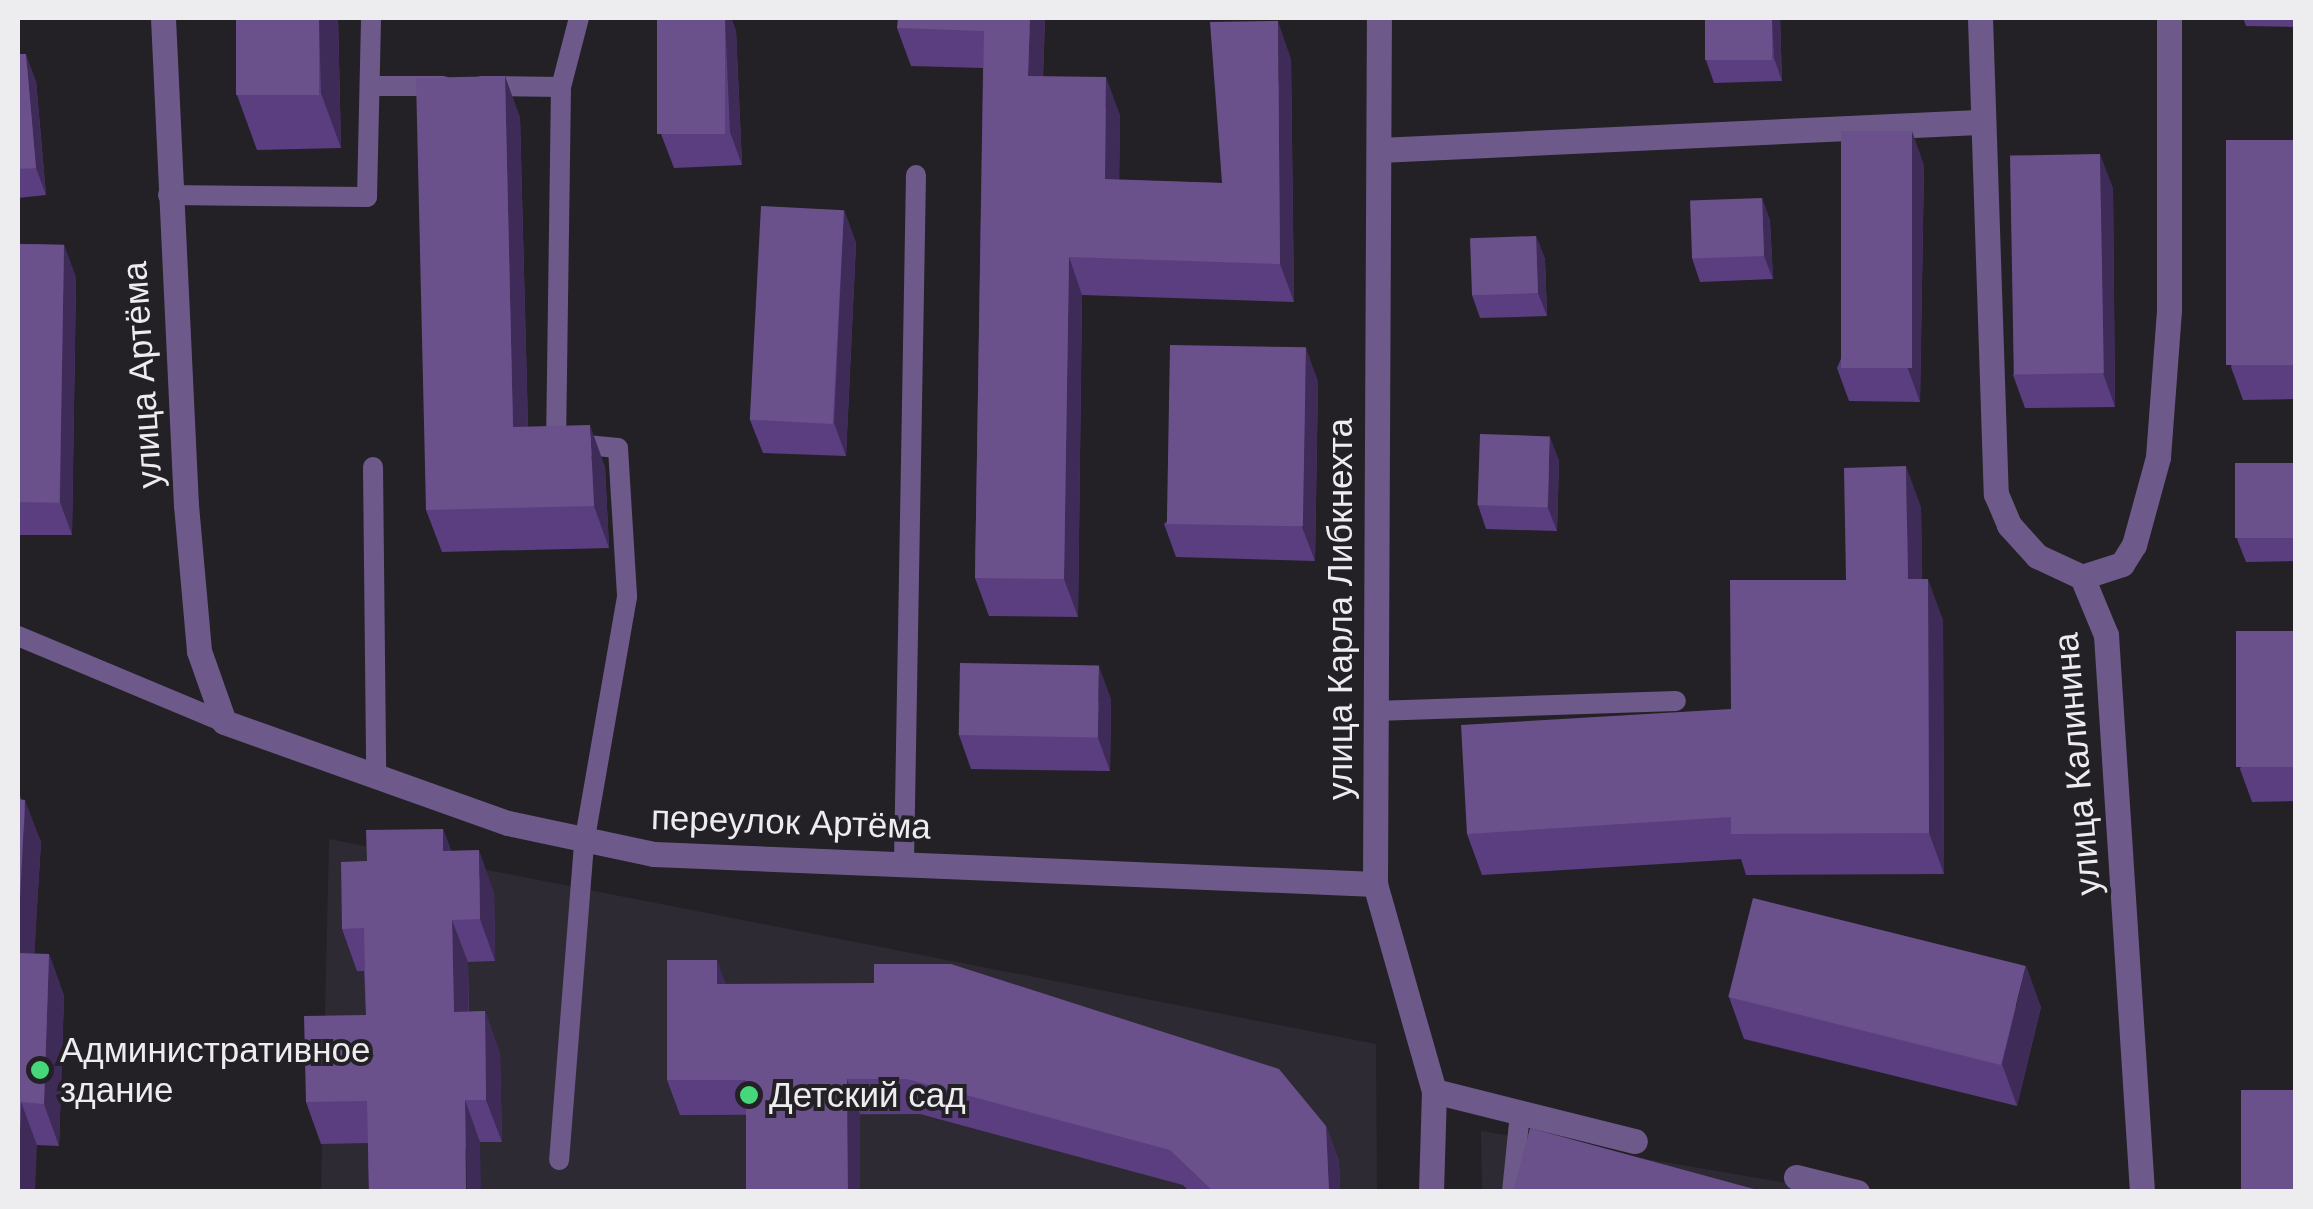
<!DOCTYPE html>
<html>
<head>
<meta charset="utf-8">
<style>
	body { margin:0 }
	#map { position:relative; width:2313px; height:1209px; overflow:hidden; background:#232126; font-family:Helvetica,sans-serif }
	div>[style] { position:absolute }
	[style*='--x'] { left:calc(var(--x)*1px); top:calc(var(--y)*1px); width:calc(var(--w)*1px); rotate:calc(var(--a)*1deg) }
	.built>* { inset:0; background:#2d2a34 }
	.service>* { height:20px; margin:-10px; padding:0 10px; transform-origin:10px; border-radius:10px; background:#6d5a8b }
	.minor>* { height:25px; margin:-12.5px; padding:0 12.5px; transform-origin:12.5px; border-radius:12.5px; background:#6d5a8b }
	.tertiary>* { height:25px; margin:-12.5px; padding:0 12.5px; transform-origin:12.5px; border-radius:12.5px; background:#6d5a8b }
	.wall>* { inset:0; background:#5b3e7f }
	.shaded-wall>* { inset:0; background:#3e2b57 }
	.building>* { inset:0; background:#6b518b; transform-origin:0 0 }
	.dots>* { width:28px; height:28px; translate:-50% -50%; box-sizing:border-box; border:5px solid #232126; border-radius:50% }
	span { translate:-50% -50%; white-space:nowrap; text-align:center; line-height:1.15; -webkit-text-stroke:8px #232126; paint-order:stroke }
	.street-label { font-size:35px; color:#edecef }
	.poi-label { font-size:35px; color:#edecef }
	.left { translate:0 -50%; text-align:left }
	.frame { position:absolute; inset:0; border:20px solid #edecef; pointer-events:none }
</style>
</head>
<body>
<div id="map">
	<div class="built">
		<i style="clip-path:polygon(329px 839px,1376px 1044px,1377px 1191px,321px 1192px)"></i>
		<i style="clip-path:polygon(1481px 1131px,1834px 1191px,1482px 1191px)"></i>
	</div>
	<div class="service">
		<i style="--x:370;--y:86;--w:73;--a:0"></i>
		<i style="--x:482;--y:86;--w:79;--a:0.7"></i>
		<i style="--x:561;--y:87;--w:355;--a:90.8"></i>
		<i style="--x:556;--y:442;--w:62;--a:5.5"></i>
		<i style="--x:618;--y:448;--w:149;--a:86.5"></i>
		<i style="--x:627;--y:597;--w:251;--a:99.9"></i>
		<i style="--x:584;--y:844;--w:317;--a:94.5"></i>
		<i style="--x:561;--y:87;--w:71;--a:-75.4"></i>
		<i style="--x:168;--y:195;--w:199;--a:0.6"></i>
		<i style="--x:367;--y:197;--w:179;--a:-88.7"></i>
		<i style="--x:373;--y:467;--w:309;--a:89.4"></i>
		<i style="--x:18;--y:636;--w:223;--a:22.7"></i>
		<i style="--x:1375;--y:711;--w:301;--a:-1.9"></i>
		<i style="--x:904;--y:862;--w:687;--a:-89"></i>
		<i style="--x:1512;--y:1192;--w:79;--a:-84.2"></i>
	</div>
	<div class="minor">
		<i style="--x:1980;--y:18;--w:476;--a:88.1"></i>
		<i style="--x:1996;--y:494;--w:34;--a:67"></i>
		<i style="--x:2009;--y:525;--w:42;--a:47.9"></i>
		<i style="--x:2037;--y:556;--w:50;--a:25"></i>
		<i style="--x:2082;--y:577;--w:63;--a:67.5"></i>
		<i style="--x:2106;--y:635;--w:558;--a:86.3"></i>
		<i style="--x:1379;--y:150;--w:600;--a:-2.68"></i>
		<i style="--x:2082;--y:577;--w:42;--a:-18"></i>
		<i style="--x:2122;--y:564;--w:22;--a:-58"></i>
		<i style="--x:2134;--y:545;--w:91;--a:-74.7"></i>
		<i style="--x:2158;--y:457;--w:148;--a:-85.7"></i>
		<i style="--x:2169;--y:309;--w:291;--a:-90"></i>
		<i style="--x:1375;--y:884;--w:866;--a:-89.74"></i>
		<i style="--x:1434;--y:1091;--w:207;--a:14"></i>
		<i style="--x:1796;--y:1177;--w:63;--a:13.8"></i>
	</div>
	<div class="tertiary">
		<i style="--x:163;--y:18;--w:488;--a:87.3"></i>
		<i style="--x:186;--y:505;--w:147;--a:84.9"></i>
		<i style="--x:199;--y:651;--w:75;--a:70.6"></i>
		<i style="--x:224;--y:722;--w:301;--a:19.6"></i>
		<i style="--x:508;--y:823;--w:149;--a:12"></i>
		<i style="--x:654;--y:854;--w:722;--a:2.38"></i>
		<i style="--x:1375;--y:884;--w:215;--a:74.1"></i>
		<i style="--x:1434;--y:1091;--w:101;--a:91.7"></i>
	</div>
	<div class="wall">
		<i style="clip-path:polygon(236px 18px,338px 18px,341px 148px,257px 150px,237px 95px)"></i>
		<i style="clip-path:polygon(657px 18px,731px 18px,736px 31px,742px 165px,674px 168px,661px 134px)"></i>
		<i style="clip-path:polygon(1045px 18px,1043px 76px,1120px 115px,1119px 180px,1222px 183px,1291px 59px,1294px 302px,1082px 295px,1078px 617px,989px 616px,975px 578px,983px 68px,911px 66px,897px 28px)"></i>
		<i style="clip-path:polygon(1705px 18px,1780px 18px,1782px 81px,1714px 83px,1706px 60px)"></i>
		<i style="clip-path:polygon(2243px 18px,2296px 18px,2296px 27px,2246px 26px)"></i>
		<i style="clip-path:polygon(18px 54px,36px 81px,46px 195px,18px 198px)"></i>
		<i style="clip-path:polygon(505px 76px,520px 118px,528px 427px,605px 467px,609px 548px,442px 552px,426px 510px)"></i>
		<i style="clip-path:polygon(2296px 140px,2296px 399px,2243px 400px,2231px 367px)"></i>
		<i style="clip-path:polygon(1924px 165px,1920px 402px,1849px 401px,1837px 368px)"></i>
		<i style="clip-path:polygon(2113px 188px,2115px 407px,2025px 408px,2013px 375px)"></i>
		<i style="clip-path:polygon(1762px 198px,1770px 221px,1773px 279px,1700px 282px,1692px 258px)"></i>
		<i style="clip-path:polygon(844px 210px,856px 243px,846px 456px,763px 453px,750px 420px)"></i>
		<i style="clip-path:polygon(1536px 236px,1545px 259px,1547px 316px,1480px 318px,1472px 295px)"></i>
		<i style="clip-path:polygon(18px 244px,64px 245px,76px 278px,72px 535px,18px 535px)"></i>
		<i style="clip-path:polygon(1318px 381px,1315px 561px,1176px 557px,1164px 524px)"></i>
		<i style="clip-path:polygon(1559px 460px,1557px 531px,1486px 529px,1478px 505px)"></i>
		<i style="clip-path:polygon(2296px 463px,2296px 561px,2246px 562px,2237px 539px)"></i>
		<i style="clip-path:polygon(1921px 507px,1922px 579px,1943px 620px,1944px 874px,1746px 875px,1741px 859px,1482px 875px,1467px 834px,1731px 709px,1846px 580px)"></i>
		<i style="clip-path:polygon(2296px 631px,2296px 801px,2252px 802px,2240px 769px)"></i>
		<i style="clip-path:polygon(1111px 699px,1110px 771px,971px 769px,959px 735px)"></i>
		<i style="clip-path:polygon(18px 787px,21px 799px,41px 842px,34px 954px,49px 954px,64px 996px,59px 1146px,37px 1145px,18px 1192px)"></i>
		<i style="clip-path:polygon(443px 829px,451px 851px,494px 892px,495px 961px,468px 962px,469px 1012px,485px 1011px,500px 1054px,502px 1142px,480px 1142px,369px 1192px,368px 1143px,321px 1144px,306px 1102px,366px 1015px,364px 971px,357px 971px,342px 929px,367px 861px)"></i>
		<i style="clip-path:polygon(726px 984px,1326px 1126px,1339px 1161px,1340px 1192px,1190px 1192px,1183px 1185px,920px 1114px,680px 1115px,667px 1080px)"></i>
		<i style="clip-path:polygon(1729px 997px,2041px 1007px,2017px 1106px,1744px 1039px)"></i>
	</div>
	<div class="shaded-wall">
		<i style="clip-path:polygon(319px 18px,338px 18px,341px 148px,321px 93px)"></i>
		<i style="clip-path:polygon(725px 18px,731px 18px,736px 31px,742px 165px,730px 132px)"></i>
		<i style="clip-path:polygon(1030px 18px,1045px 18px,1042px 114px,1028px 76px)"></i>
		<i style="clip-path:polygon(1772px 18px,1780px 18px,1782px 81px,1774px 58px)"></i>
		<i style="clip-path:polygon(1278px 21px,1291px 59px,1294px 302px,1280px 264px)"></i>
		<i style="clip-path:polygon(26px 54px,36px 81px,46px 195px,36px 168px)"></i>
		<i style="clip-path:polygon(505px 76px,520px 118px,529px 469px,513px 427px)"></i>
		<i style="clip-path:polygon(1106px 77px,1120px 115px,1119px 217px,1105px 179px)"></i>
		<i style="clip-path:polygon(1912px 131px,1924px 165px,1920px 402px,1908px 369px)"></i>
		<i style="clip-path:polygon(2100px 154px,2113px 188px,2115px 407px,2103px 373px)"></i>
		<i style="clip-path:polygon(1762px 198px,1770px 221px,1773px 279px,1764px 256px)"></i>
		<i style="clip-path:polygon(844px 210px,856px 243px,846px 456px,834px 423px)"></i>
		<i style="clip-path:polygon(1536px 236px,1545px 259px,1547px 316px,1538px 293px)"></i>
		<i style="clip-path:polygon(64px 245px,76px 278px,72px 535px,60px 502px)"></i>
		<i style="clip-path:polygon(1069px 257px,1082px 295px,1078px 617px,1064px 579px)"></i>
		<i style="clip-path:polygon(1306px 348px,1318px 381px,1315px 561px,1302px 527px)"></i>
		<i style="clip-path:polygon(590px 425px,605px 467px,609px 548px,594px 506px)"></i>
		<i style="clip-path:polygon(1550px 437px,1559px 460px,1557px 531px,1548px 508px)"></i>
		<i style="clip-path:polygon(1906px 466px,1921px 507px,1923px 620px,1908px 579px)"></i>
		<i style="clip-path:polygon(1928px 579px,1943px 620px,1944px 874px,1929px 833px)"></i>
		<i style="clip-path:polygon(1099px 666px,1111px 699px,1110px 771px,1098px 738px)"></i>
		<i style="clip-path:polygon(18px 787px,20px 794px,24px 833px,25px 800px,41px 842px,32px 995px,18px 955px)"></i>
		<i style="clip-path:polygon(443px 829px,458px 871px,443px 851px)"></i>
		<i style="clip-path:polygon(479px 850px,494px 892px,495px 961px,480px 919px)"></i>
		<i style="clip-path:polygon(452px 920px,468px 962px,469px 1054px,454px 1012px)"></i>
		<i style="clip-path:polygon(49px 954px,64px 996px,59px 1146px,44px 1104px)"></i>
		<i style="clip-path:polygon(717px 960px,730px 995px,717px 984px)"></i>
		<i style="clip-path:polygon(2026px 965px,2041px 1007px,2017px 1106px,2002px 1064px)"></i>
		<i style="clip-path:polygon(485px 1011px,500px 1054px,502px 1142px,486px 1100px)"></i>
		<i style="clip-path:polygon(847px 1079px,860px 1114px,860px 1192px,848px 1192px)"></i>
		<i style="clip-path:polygon(465px 1100px,480px 1142px,481px 1192px,467px 1192px)"></i>
		<i style="clip-path:polygon(21px 1102px,37px 1145px,35px 1192px,18px 1192px)"></i>
		<i style="clip-path:polygon(1326px 1126px,1339px 1161px,1340px 1192px,1329px 1192px)"></i>
	</div>
	<div class="building">
		<i style="left:236px;top:18px;width:83px;height:77px"></i>
		<i style="left:657px;top:18px;width:68px;height:116px"></i>
		<i style="clip-path:polygon(898px 18px,1030px 18px,1028px 76px,1106px 77px,1105px 179px,1222px 183px,1210px 22px,1278px 21px,1280px 264px,1069px 257px,1064px 579px,975px 578px,984px 31px,897px 28px)"></i>
		<i style="left:1705px;top:18px;width:67px;height:42px"></i>
		<i style="clip-path:polygon(18px 54px,26px 54px,36px 168px,18px 169px)"></i>
		<i style="clip-path:polygon(505px 76px,513px 427px,590px 425px,594px 506px,426px 510px,416px 78px)"></i>
		<i style="left:1841px;top:131px;width:71px;height:237px"></i>
		<i style="left:2296px;top:140px;width:225px;height:70px;rotate:90deg"></i>
		<i style="left:2100px;top:154px;width:219px;height:90px;rotate:89deg"></i>
		<i style="left:1762px;top:198px;width:58px;height:72px;rotate:88deg"></i>
		<i style="left:761px;top:206px;width:83px;height:214px;rotate:3deg"></i>
		<i style="left:1536px;top:236px;width:57px;height:66px;rotate:88deg"></i>
		<i style="left:18px;top:244px;width:46px;height:258px;rotate:1deg"></i>
		<i style="left:1170px;top:345px;width:136px;height:179px;rotate:1deg"></i>
		<i style="left:1480px;top:434px;width:70px;height:71px;rotate:2deg"></i>
		<i style="left:2296px;top:463px;width:75px;height:61px;rotate:90deg"></i>
		<i style="clip-path:polygon(1906px 466px,1908px 579px,1928px 579px,1929px 833px,1731px 834px,1731px 817px,1467px 834px,1461px 725px,1731px 709px,1730px 580px,1846px 580px,1844px 468px)"></i>
		<i style="left:2296px;top:631px;width:136px;height:60px;rotate:90deg"></i>
		<i style="left:960px;top:663px;width:139px;height:72px;rotate:1deg"></i>
		<i style="clip-path:polygon(18px 799px,25px 800px,18px 940px)"></i>
		<i style="clip-path:polygon(443px 829px,443px 851px,479px 850px,480px 919px,452px 920px,454px 1012px,485px 1011px,486px 1100px,465px 1100px,466px 1190px,487px 1190px,487px 1192px,369px 1192px,367px 1101px,306px 1102px,304px 1016px,366px 1015px,364px 928px,342px 929px,341px 862px,367px 861px,366px 830px)"></i>
		<i style="left:1753px;top:898px;width:281px;height:102px;rotate:14deg"></i>
		<i style="clip-path:polygon(18px 953px,49px 954px,44px 1104px,21px 1102px,18px 1192px)"></i>
		<i style="clip-path:polygon(667px 960px,717px 960px,717px 984px,874px 983px,874px 964px,951px 964px,1279px 1069px,1326px 1126px,1329px 1192px,1214px 1192px,1170px 1150px,907px 1079px,847px 1079px,848px 1192px,746px 1192px,746px 1080px,667px 1080px)"></i>
		<i style="left:2296px;top:1090px;width:102px;height:55px;rotate:90deg"></i>
		<i style="clip-path:polygon(1530px 1128px,1765px 1192px,1513px 1192px)"></i>
	</div>
	<div class="dots">
		<i style="left:40px;top:1070px;background:#45d77a"></i>
		<i style="left:749px;top:1095px;background:#45d77a"></i>
	</div>
	<div class="street-label">
		<span style="left:142px;top:375px;rotate:-94deg">улица Артёма</span>
		<span style="left:1340px;top:609px;rotate:-90deg">улица Карла Либкнехта</span>
		<span style="left:2077px;top:764px;rotate:-95deg">улица Калинина</span>
		<span style="left:791px;top:822px;rotate:2deg">переулок Артёма</span>
	</div>
	<div class="poi-label">
		<span class="left" style="left:60px;top:1070px">Административное<br>здание</span>
		<span class="left" style="left:769px;top:1095px">Детский сад</span>
	</div>
	<div class="frame"></div>
</div>
</body>
</html>
